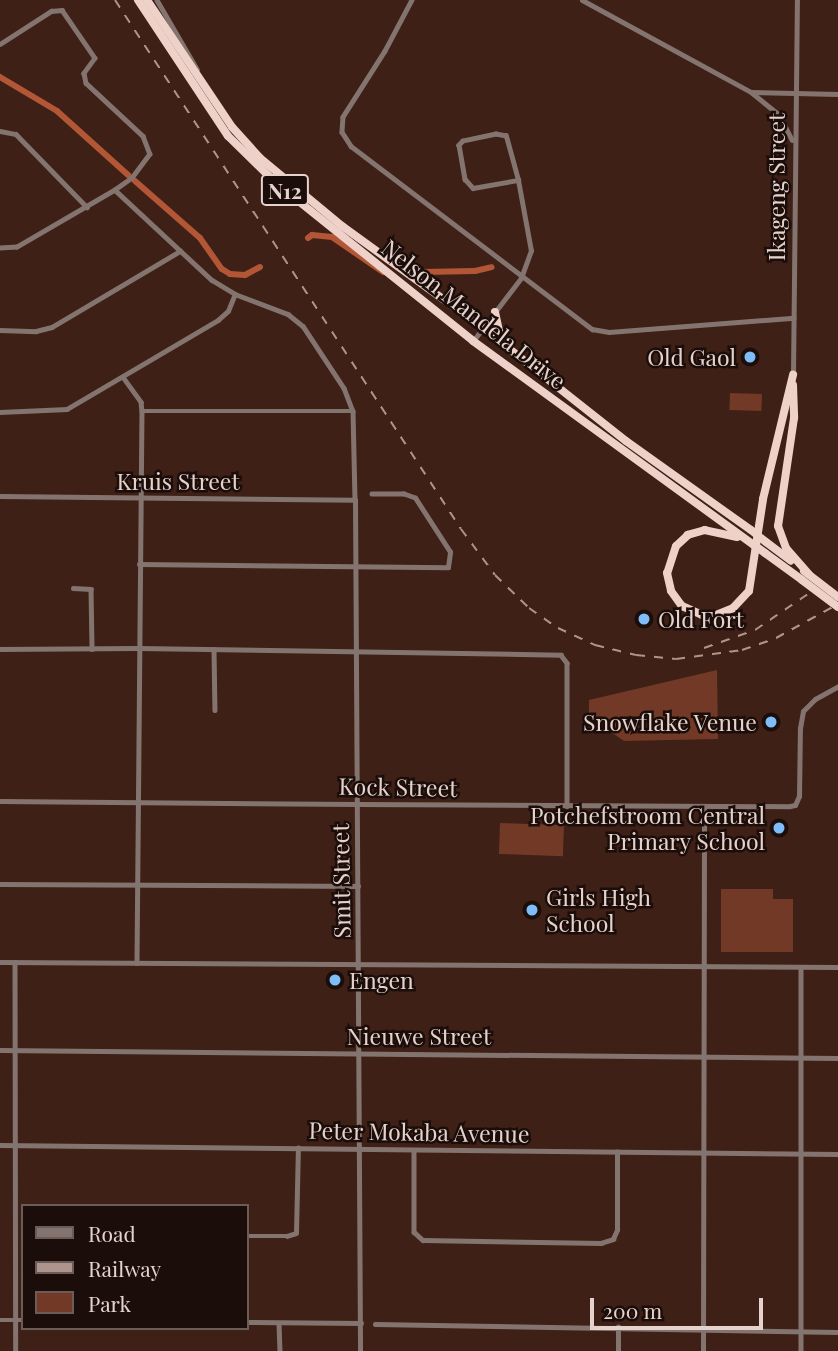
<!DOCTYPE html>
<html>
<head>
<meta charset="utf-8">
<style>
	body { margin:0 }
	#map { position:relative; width:838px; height:1351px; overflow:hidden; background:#3e2017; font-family:"Playfair Display",serif }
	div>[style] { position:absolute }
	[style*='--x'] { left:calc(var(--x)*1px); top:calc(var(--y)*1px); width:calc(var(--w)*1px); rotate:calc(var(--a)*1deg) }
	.green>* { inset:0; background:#713926; transform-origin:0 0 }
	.canal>* { height:6px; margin:-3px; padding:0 3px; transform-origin:3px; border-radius:3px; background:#b35636 }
	.minor>* { height:4.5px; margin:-2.25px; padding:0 2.25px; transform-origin:2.25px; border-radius:2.25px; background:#84746f }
	.tertiary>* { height:5px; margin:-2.5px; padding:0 2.5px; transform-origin:2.5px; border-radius:2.5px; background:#84746f }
	.trunk>* { height:8px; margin:-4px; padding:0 4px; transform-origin:4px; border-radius:4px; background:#eed1c8 }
	.rail>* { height:2px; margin-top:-1px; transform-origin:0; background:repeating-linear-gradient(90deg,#ad958e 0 9px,transparent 0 18px) }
	.trunk-bridge>* { height:8px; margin:-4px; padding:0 4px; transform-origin:4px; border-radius:4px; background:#eed1c8 }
	.dots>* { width:19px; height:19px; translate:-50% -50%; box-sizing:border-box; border:4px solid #1b0e0a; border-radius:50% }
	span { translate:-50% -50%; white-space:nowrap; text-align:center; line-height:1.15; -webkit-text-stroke:5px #1b0e0a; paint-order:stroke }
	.shield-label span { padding:2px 5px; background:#1b0e0a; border:2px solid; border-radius:5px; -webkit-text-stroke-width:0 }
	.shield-label { font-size:21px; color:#e6d2cc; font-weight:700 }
	.street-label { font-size:23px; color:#e6d2cc }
	.poi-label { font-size:23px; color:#e6d2cc }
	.right { translate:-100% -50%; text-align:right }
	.left { translate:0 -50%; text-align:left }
	.legend { position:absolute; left:21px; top:1204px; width:228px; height:126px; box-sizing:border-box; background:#1b0e0a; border:2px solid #6c5c58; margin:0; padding:9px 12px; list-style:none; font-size:21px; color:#e6d2cc }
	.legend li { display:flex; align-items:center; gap:14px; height:35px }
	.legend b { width:35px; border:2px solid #6c5c58 }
	.scale { position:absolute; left:590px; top:1298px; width:173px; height:32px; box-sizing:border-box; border:4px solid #e6d2cc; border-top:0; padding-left:9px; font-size:21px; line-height:24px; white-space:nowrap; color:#e6d2cc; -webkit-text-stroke:5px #1b0e0a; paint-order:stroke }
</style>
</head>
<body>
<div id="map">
	<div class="green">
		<i style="left:730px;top:393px;width:32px;height:17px;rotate:2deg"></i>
		<i style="clip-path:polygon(717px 670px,718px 739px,624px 741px,589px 717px,589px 700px)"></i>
		<i style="left:500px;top:823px;width:64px;height:31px;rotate:2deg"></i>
		<i style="clip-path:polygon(721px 889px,773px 889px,773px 899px,793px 899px,793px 952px,721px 952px)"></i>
	</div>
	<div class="canal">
		<i style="--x:0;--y:77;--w:66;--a:30.8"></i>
		<i style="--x:57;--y:111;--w:96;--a:42"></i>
		<i style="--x:135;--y:181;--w:86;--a:41.2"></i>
		<i style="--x:200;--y:238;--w:38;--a:55"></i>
		<i style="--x:222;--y:269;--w:9;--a:32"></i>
		<i style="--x:230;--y:274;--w:15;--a:4"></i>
		<i style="--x:245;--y:275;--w:17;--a:-28"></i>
		<i style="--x:308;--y:238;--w:5;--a:-37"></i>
		<i style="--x:312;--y:235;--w:20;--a:6"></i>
		<i style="--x:332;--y:237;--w:62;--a:34.5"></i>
		<i style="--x:423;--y:272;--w:52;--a:-1.1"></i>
		<i style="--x:475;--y:271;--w:17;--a:-13"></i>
	</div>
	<div class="minor">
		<i style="--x:157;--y:0;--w:80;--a:59.9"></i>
		<i style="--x:412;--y:0;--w:58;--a:117.9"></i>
		<i style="--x:385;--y:51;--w:78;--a:122.5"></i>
		<i style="--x:343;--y:117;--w:15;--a:94"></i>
		<i style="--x:342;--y:132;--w:17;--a:57"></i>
		<i style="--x:351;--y:146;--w:303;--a:37.2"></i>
		<i style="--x:592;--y:329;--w:17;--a:10"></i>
		<i style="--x:609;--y:332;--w:185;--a:-4.4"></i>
		<i style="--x:0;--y:44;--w:61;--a:-32.9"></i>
		<i style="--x:51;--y:11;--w:11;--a:-5"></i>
		<i style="--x:62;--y:10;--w:58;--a:55.5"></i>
		<i style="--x:95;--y:58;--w:19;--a:126"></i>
		<i style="--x:84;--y:73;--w:10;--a:79"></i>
		<i style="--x:86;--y:83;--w:78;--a:42.9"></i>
		<i style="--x:143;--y:136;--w:19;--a:69"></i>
		<i style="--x:150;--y:154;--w:30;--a:127"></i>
		<i style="--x:132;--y:178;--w:21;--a:145"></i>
		<i style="--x:115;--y:190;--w:113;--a:149.8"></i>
		<i style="--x:17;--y:247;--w:17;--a:177"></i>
		<i style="--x:0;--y:131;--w:16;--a:11"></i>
		<i style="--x:16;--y:134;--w:102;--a:45.8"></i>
		<i style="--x:115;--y:190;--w:132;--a:42.9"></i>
		<i style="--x:212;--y:280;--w:27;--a:31"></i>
		<i style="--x:235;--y:294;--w:57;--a:20.7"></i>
		<i style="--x:288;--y:314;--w:19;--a:39"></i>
		<i style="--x:303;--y:326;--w:74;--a:56.5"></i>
		<i style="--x:344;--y:388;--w:25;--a:69"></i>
		<i style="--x:353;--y:411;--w:89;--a:88.7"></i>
		<i style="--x:0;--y:330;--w:36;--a:2"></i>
		<i style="--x:36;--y:331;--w:16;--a:-14"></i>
		<i style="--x:52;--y:327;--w:149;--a:-30.7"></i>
		<i style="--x:473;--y:341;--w:79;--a:-52.7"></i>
		<i style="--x:521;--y:278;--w:29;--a:-70"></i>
		<i style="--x:531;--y:251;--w:72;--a:-100.4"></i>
		<i style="--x:518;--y:180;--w:46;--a:-105.3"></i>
		<i style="--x:506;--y:136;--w:10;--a:-169"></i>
		<i style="--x:496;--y:134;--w:34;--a:168"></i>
		<i style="--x:463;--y:141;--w:6;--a:135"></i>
		<i style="--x:459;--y:145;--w:35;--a:80"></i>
		<i style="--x:465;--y:179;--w:12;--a:48"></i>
		<i style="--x:473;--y:188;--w:46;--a:-10.1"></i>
		<i style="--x:123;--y:377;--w:31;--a:54"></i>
		<i style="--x:141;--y:402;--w:9;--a:84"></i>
		<i style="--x:142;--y:411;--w:552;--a:90.52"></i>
		<i style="--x:142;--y:411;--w:211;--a:0"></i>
		<i style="--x:0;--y:412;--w:67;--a:-2.6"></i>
		<i style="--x:67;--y:409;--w:175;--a:-30.5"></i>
		<i style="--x:218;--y:320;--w:13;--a:-42"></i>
		<i style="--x:228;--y:311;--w:18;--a:-68"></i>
		<i style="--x:139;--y:564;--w:309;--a:0.6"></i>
		<i style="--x:448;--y:567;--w:15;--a:-82"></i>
		<i style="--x:450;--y:552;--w:64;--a:-122.9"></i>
		<i style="--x:415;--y:498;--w:12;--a:-160"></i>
		<i style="--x:404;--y:494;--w:32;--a:180"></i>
		<i style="--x:73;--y:588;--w:18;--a:3"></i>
		<i style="--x:91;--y:589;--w:60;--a:89"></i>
		<i style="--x:0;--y:649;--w:138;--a:-0.4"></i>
		<i style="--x:138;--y:648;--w:423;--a:0.9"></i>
		<i style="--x:561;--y:655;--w:10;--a:53"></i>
		<i style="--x:567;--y:663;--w:143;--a:90"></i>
		<i style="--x:214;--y:649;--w:61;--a:89.1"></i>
		<i style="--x:0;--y:801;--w:357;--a:0.5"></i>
		<i style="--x:0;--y:884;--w:358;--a:0.3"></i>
		<i style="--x:0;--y:962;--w:838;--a:0.34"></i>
		<i style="--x:15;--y:962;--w:389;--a:89.9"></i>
		<i style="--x:801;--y:967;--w:384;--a:90"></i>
		<i style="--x:0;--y:1050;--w:838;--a:0.55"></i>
		<i style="--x:0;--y:1145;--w:838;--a:0.62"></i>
		<i style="--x:414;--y:1150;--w:82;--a:90"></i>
		<i style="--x:414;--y:1232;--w:12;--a:42"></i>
		<i style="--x:423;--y:1240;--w:178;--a:1"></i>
		<i style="--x:601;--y:1243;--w:13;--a:-18"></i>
		<i style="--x:613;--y:1239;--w:10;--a:-66"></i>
		<i style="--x:617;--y:1230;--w:78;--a:-90"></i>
		<i style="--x:247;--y:1236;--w:40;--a:0"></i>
		<i style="--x:287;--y:1236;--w:9;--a:-18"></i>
		<i style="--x:296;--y:1233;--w:85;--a:-88.7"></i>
		<i style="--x:0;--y:1320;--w:23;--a:0"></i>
		<i style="--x:247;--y:1322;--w:114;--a:0.5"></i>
		<i style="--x:279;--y:1323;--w:28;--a:88"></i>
		<i style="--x:375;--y:1324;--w:463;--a:1"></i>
		<i style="--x:618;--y:1351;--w:24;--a:-90"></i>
		<i style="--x:703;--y:1351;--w:544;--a:-89.89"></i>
	</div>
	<div class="tertiary">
		<i style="--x:582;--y:0;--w:192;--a:28.6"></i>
		<i style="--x:751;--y:92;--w:87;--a:1.3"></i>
		<i style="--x:752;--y:93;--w:35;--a:39"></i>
		<i style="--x:779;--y:115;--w:28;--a:63"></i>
		<i style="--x:793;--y:375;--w:375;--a:-89.4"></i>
		<i style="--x:0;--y:496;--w:355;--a:0.6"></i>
		<i style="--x:355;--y:500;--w:851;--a:89.66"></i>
		<i style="--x:357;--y:804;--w:433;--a:0.3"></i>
		<i style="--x:790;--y:806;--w:5;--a:-11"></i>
		<i style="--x:795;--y:805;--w:10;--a:-66"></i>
		<i style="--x:799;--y:796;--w:68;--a:-89.2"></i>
		<i style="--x:800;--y:728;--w:17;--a:-80"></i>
		<i style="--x:803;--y:711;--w:17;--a:-45"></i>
		<i style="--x:815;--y:699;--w:26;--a:-29"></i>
	</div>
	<div class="trunk">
		<i style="--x:138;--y:0;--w:163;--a:56.5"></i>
		<i style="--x:228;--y:136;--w:67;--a:44.4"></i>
		<i style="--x:276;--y:183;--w:253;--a:38.7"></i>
		<i style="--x:473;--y:341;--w:347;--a:36"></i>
		<i style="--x:147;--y:0;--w:153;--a:56.2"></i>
		<i style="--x:232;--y:127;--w:42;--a:47.9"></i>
		<i style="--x:260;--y:158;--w:107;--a:39.7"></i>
		<i style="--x:342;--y:226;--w:174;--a:35.9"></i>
		<i style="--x:483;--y:328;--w:182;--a:38.3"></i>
		<i style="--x:626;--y:441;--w:153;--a:35.5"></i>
		<i style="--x:495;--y:312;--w:29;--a:78"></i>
		<i style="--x:793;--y:385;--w:33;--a:88"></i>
		<i style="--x:794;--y:418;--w:109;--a:98.4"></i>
		<i style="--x:778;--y:526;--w:23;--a:70"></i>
		<i style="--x:786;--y:548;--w:35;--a:49"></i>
		<i style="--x:737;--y:537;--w:33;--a:-168"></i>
		<i style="--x:705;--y:530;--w:18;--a:164"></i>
		<i style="--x:688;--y:535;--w:16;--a:137"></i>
		<i style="--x:676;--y:546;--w:28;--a:108"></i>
		<i style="--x:667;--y:573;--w:18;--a:77"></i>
		<i style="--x:671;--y:591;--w:19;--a:54"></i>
		<i style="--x:682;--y:606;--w:22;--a:24"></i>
		<i style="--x:702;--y:615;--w:14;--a:0"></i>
		<i style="--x:716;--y:615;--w:18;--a:-22"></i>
		<i style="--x:733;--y:608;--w:23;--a:-47"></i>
		<i style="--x:749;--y:591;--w:93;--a:-81.3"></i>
		<i style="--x:763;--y:499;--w:128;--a:-76.4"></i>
		<i style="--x:766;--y:542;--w:31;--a:37"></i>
		<i style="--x:765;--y:553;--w:46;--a:36.1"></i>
		<i style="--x:804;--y:571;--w:43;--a:37.4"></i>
	</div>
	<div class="rail">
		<i style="--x:115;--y:0;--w:632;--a:56.81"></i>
		<i style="--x:461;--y:529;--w:57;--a:53.5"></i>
		<i style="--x:495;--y:575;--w:47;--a:44.1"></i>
		<i style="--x:529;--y:608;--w:35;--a:35"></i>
		<i style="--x:558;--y:628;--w:41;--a:24.7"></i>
		<i style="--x:595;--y:645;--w:42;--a:13.7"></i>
		<i style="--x:636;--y:655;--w:40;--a:5.7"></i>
		<i style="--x:676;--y:659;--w:67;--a:-7.8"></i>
		<i style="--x:742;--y:650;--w:36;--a:-19"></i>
		<i style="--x:776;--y:638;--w:71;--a:-28.7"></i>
		<i style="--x:704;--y:648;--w:54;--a:-19.4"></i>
		<i style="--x:755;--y:630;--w:64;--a:-34.2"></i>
	</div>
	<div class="trunk-bridge">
		<i style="--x:751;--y:530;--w:19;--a:39"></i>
		<i style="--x:754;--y:545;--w:14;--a:36"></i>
		<i style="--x:802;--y:580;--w:45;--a:36.9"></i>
	</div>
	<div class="dots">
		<i style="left:750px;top:357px;background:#7fbdfa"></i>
		<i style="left:644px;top:619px;background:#7fbdfa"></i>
		<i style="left:771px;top:722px;background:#7fbdfa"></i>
		<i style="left:779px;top:828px;background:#7fbdfa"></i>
		<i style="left:532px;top:910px;background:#7fbdfa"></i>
		<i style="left:335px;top:980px;background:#7fbdfa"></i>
	</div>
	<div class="shield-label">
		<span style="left:285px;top:190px">N12</span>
	</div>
	<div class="street-label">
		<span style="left:776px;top:187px;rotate:-90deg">Ikageng Street</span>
		<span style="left:474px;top:314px;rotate:38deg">Nelson Mandela Drive</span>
		<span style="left:178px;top:481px">Kruis Street</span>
		<span style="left:398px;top:787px;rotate:1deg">Kock Street</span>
		<span style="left:341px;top:881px;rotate:-91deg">Smit Street</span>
		<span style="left:419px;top:1036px">Nieuwe Street</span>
		<span style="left:419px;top:1132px;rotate:1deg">Peter Mokaba Avenue</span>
	</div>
	<div class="poi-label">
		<span class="right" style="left:736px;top:357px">Old Gaol</span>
		<span class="left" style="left:658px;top:619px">Old Fort</span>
		<span class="right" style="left:757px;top:722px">Snowflake Venue</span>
		<span class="right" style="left:765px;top:828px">Potchefstroom Central<br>Primary School</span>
		<span class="left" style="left:546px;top:910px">Girls High<br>School</span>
		<span class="left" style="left:349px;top:980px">Engen</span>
	</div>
	<ul class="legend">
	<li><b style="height:9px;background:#84746f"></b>Road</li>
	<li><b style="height:9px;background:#ad958e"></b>Railway</li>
	<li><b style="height:19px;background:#713926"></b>Park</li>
	</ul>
	<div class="scale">200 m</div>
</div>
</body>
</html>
